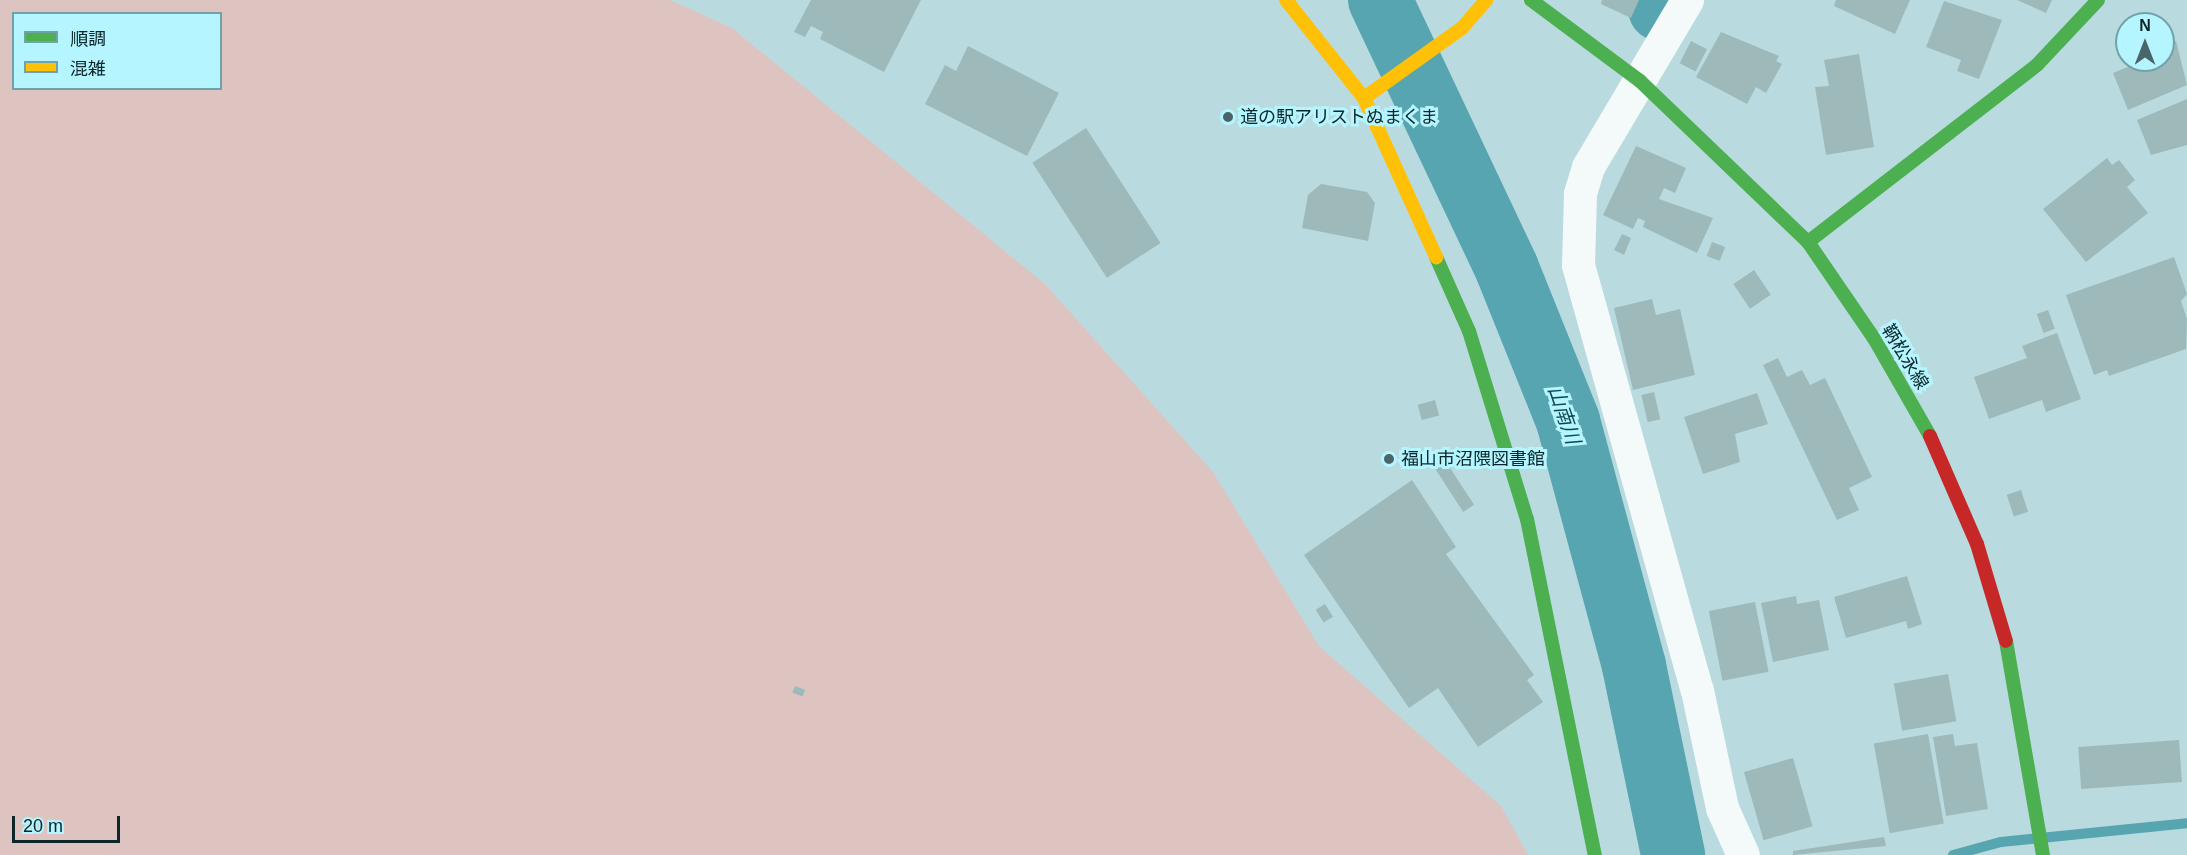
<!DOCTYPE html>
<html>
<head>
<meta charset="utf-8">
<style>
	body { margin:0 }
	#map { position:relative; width:2187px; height:855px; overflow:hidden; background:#b9dbe0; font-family:Arial,"Noto Sans JP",sans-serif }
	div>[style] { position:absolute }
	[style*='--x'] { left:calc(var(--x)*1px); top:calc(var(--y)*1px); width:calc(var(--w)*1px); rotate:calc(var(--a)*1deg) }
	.green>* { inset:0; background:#dec4c0 }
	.stream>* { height:10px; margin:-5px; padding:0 5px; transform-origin:5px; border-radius:5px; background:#57a5b0 }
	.river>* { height:64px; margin:-32px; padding:0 32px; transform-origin:32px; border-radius:32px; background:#57a5b0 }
	.building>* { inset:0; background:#9db9ba; transform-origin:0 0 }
	.street>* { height:33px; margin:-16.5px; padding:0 16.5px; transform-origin:16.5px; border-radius:16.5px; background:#f4fafa }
	.fast>* { height:14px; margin:-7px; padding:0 7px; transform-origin:7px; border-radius:7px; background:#4caf50 }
	.slow>* { height:14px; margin:-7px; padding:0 7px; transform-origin:7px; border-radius:7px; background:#ffc107 }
	.jam>* { height:14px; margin:-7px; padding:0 7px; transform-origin:7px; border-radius:7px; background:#c62828 }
	.dots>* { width:16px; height:16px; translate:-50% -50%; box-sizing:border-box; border:3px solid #b5f5ff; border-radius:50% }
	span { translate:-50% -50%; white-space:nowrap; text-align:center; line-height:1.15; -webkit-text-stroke:6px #b5f5ff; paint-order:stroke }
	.poi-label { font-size:18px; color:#0c262a }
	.left { translate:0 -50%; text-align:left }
	.street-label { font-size:18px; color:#0c262a }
	.water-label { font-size:20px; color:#10484f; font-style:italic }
	.legend { position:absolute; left:12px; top:12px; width:210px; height:78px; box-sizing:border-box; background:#b5f5ff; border:2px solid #71a2aa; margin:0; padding:8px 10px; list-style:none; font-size:18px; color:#0c262a }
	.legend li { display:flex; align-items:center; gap:12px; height:30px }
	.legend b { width:30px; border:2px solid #71a2aa }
	.north { position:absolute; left:2115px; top:12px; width:60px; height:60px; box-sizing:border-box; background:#b5f5ff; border:2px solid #71a2aa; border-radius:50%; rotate:0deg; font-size:16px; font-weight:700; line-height:24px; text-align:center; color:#0c262a }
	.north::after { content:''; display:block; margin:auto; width:21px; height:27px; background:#49656a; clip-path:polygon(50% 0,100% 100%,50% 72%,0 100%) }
	.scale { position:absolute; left:12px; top:816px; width:108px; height:27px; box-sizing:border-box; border:3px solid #0c262a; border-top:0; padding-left:8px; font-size:18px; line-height:21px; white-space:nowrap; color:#0c262a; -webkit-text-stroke:4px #b5f5ff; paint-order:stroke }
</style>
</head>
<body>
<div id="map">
	<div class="green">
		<i style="clip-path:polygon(evenodd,0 0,670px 0,732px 28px,1045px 284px,1213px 472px,1319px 646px,1501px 806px,1528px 855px,0 855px,0 0,14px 14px,220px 14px,220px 88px,14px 88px,14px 14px)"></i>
	</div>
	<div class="stream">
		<i style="--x:1953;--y:855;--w:50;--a:-15.2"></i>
		<i style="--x:2001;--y:842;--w:187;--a:-5.8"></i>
	</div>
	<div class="river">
		<i style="--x:1380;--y:0;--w:297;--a:64.7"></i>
		<i style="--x:1507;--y:269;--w:164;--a:68.1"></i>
		<i style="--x:1568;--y:421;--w:254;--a:74.9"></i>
		<i style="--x:1634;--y:666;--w:193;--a:78.3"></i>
		<i style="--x:1660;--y:9;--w:10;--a:-61"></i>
	</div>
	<div class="building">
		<i style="clip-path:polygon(811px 0,921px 0,884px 72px,820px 39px,823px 32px,811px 26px,805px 37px,794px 32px)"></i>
		<i style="clip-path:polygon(1602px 0,1639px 0,1631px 18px,1601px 4px)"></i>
		<i style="clip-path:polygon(1836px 0,1910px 0,1895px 34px,1834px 6px)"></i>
		<i style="clip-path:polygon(2017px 0,2052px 0,2046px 13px)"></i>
		<i style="clip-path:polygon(1944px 1px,2002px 20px,1979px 79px,1957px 71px,1961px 60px,1926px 47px)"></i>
		<i style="clip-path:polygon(1721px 32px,1779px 56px,1776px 61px,1782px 64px,1766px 93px,1756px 87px,1747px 104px,1696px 77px)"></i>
		<i style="left:1691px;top:41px;width:18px;height:25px;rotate:27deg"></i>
		<i style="clip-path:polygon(2176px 41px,2187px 85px,2128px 110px,2113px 73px,2135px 64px,2133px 60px,2163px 60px,2163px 47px)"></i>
		<i style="clip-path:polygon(968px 46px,1059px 93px,1027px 156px,925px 104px,945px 65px,956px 71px)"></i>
		<i style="clip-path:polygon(1859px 54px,1874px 147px,1826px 155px,1815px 87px,1829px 86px,1824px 60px)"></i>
		<i style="clip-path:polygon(2187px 99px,2187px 145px,2151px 155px,2137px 120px)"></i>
		<i style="left:1086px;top:128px;width:137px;height:64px;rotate:57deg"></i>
		<i style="clip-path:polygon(1636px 146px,1686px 168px,1675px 193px,1664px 188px,1659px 199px,1713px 218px,1697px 253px,1643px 227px,1645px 221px,1638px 218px,1633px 229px,1603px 215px)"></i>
		<i style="clip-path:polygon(2107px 158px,2112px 165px,2119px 160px,2135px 180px,2127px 187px,2148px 213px,2086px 262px,2043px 209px)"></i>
		<i style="clip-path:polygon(1321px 184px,1367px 192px,1375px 203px,1368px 241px,1302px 228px,1308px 195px)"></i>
		<i style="clip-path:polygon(1622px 234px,1631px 238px,1624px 255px,1614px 250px)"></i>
		<i style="left:1712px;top:242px;width:14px;height:15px;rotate:21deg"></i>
		<i style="clip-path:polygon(2174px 257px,2187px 294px,2181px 301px,2187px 319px,2186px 349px,2109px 376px,2107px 370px,2094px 375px,2066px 295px)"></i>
		<i style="left:1754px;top:270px;width:30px;height:25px;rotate:56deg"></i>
		<i style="clip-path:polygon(1652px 299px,1656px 315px,1680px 309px,1695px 375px,1633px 390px,1614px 308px)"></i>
		<i style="left:2048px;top:310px;width:20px;height:12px;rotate:70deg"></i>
		<i style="clip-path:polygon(2057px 333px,2081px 399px,2046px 412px,2042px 400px,1989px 419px,1974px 377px,2027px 358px,2022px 346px)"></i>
		<i style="clip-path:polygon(1778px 358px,1787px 377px,1802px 370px,1810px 385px,1825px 378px,1872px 477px,1849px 488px,1859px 510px,1837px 520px,1763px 365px)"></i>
		<i style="left:1654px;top:392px;width:28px;height:13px;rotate:77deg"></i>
		<i style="clip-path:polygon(1757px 393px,1768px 424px,1735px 434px,1740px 462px,1703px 474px,1684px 417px)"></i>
		<i style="left:1435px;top:400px;width:16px;height:18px;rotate:75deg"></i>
		<i style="left:1443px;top:457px;width:57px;height:13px;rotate:57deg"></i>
		<i style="clip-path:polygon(1412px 480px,1456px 547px,1446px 554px,1534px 675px,1527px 680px,1543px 702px,1478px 747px,1438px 688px,1409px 708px,1304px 555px)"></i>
		<i style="left:2021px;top:490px;width:23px;height:15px;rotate:72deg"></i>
		<i style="clip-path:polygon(1907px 576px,1922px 624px,1908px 629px,1906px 621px,1846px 638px,1834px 597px)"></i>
		<i style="clip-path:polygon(1796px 596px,1797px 604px,1819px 600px,1829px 650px,1773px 662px,1761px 603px)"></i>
		<i style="left:1755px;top:602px;width:71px;height:47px;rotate:79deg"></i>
		<i style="left:1325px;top:604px;width:15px;height:11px;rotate:58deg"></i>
		<i style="left:1948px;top:674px;width:48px;height:55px;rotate:80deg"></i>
		<i style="left:795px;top:686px;width:11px;height:7px;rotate:22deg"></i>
		<i style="left:1928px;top:734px;width:91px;height:55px;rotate:80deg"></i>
		<i style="clip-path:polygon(1953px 734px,1955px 746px,1977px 743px,1988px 809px,1946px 816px,1933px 737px)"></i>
		<i style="left:2179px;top:740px;width:42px;height:101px;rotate:86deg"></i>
		<i style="left:1793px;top:758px;width:71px;height:51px;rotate:74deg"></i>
		<i style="clip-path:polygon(1884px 837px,1886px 846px,1793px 855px,1793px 851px)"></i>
	</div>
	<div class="street">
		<i style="--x:1687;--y:0;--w:194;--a:120.7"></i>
		<i style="--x:1588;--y:167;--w:28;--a:107"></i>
		<i style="--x:1580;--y:194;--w:71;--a:91.6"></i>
		<i style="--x:1578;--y:265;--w:441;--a:74.4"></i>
		<i style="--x:1697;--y:690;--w:121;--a:78"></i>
		<i style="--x:1722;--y:808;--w:51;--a:65.9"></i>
	</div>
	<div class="fast">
		<i style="--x:1531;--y:0;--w:136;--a:36.6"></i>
		<i style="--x:1640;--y:81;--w:233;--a:43.8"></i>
		<i style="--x:1808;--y:242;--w:119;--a:55.6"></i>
		<i style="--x:1875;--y:340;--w:111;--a:60.2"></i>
		<i style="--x:1808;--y:242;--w:289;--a:-37.7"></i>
		<i style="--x:2037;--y:65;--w:89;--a:-46.8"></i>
		<i style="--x:1436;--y:257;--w:81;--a:66"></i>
		<i style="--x:1469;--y:331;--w:197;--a:72.9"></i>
		<i style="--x:1527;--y:519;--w:343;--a:78.6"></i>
		<i style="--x:2006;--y:641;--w:217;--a:80.2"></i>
	</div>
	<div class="slow">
		<i style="--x:1286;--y:0;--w:125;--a:51.5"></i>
		<i style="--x:1364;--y:98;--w:175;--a:65.6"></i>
		<i style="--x:1364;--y:98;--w:120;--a:-35.5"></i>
		<i style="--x:1462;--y:28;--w:37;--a:-49"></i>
	</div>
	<div class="jam">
		<i style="--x:1930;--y:436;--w:118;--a:66.5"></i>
		<i style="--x:1977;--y:544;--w:101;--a:73.4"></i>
	</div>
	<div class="dots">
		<i style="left:1228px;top:117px;background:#49656a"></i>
		<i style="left:1389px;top:459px;background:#49656a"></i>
	</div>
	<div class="poi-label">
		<span class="left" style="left:1240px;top:117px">道の駅アリストぬまくま</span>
		<span class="left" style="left:1401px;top:459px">福山市沼隈図書館</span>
	</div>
	<div class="street-label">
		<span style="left:1905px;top:357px;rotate:59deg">鞆松永線</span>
	</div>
	<div class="water-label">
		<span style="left:1564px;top:415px;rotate:71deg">山南川</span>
	</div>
	<ul class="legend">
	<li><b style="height:8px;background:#4caf50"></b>順調</li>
	<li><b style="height:8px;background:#ffc107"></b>混雑</li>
	</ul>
	<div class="north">N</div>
	<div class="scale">20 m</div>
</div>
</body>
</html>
